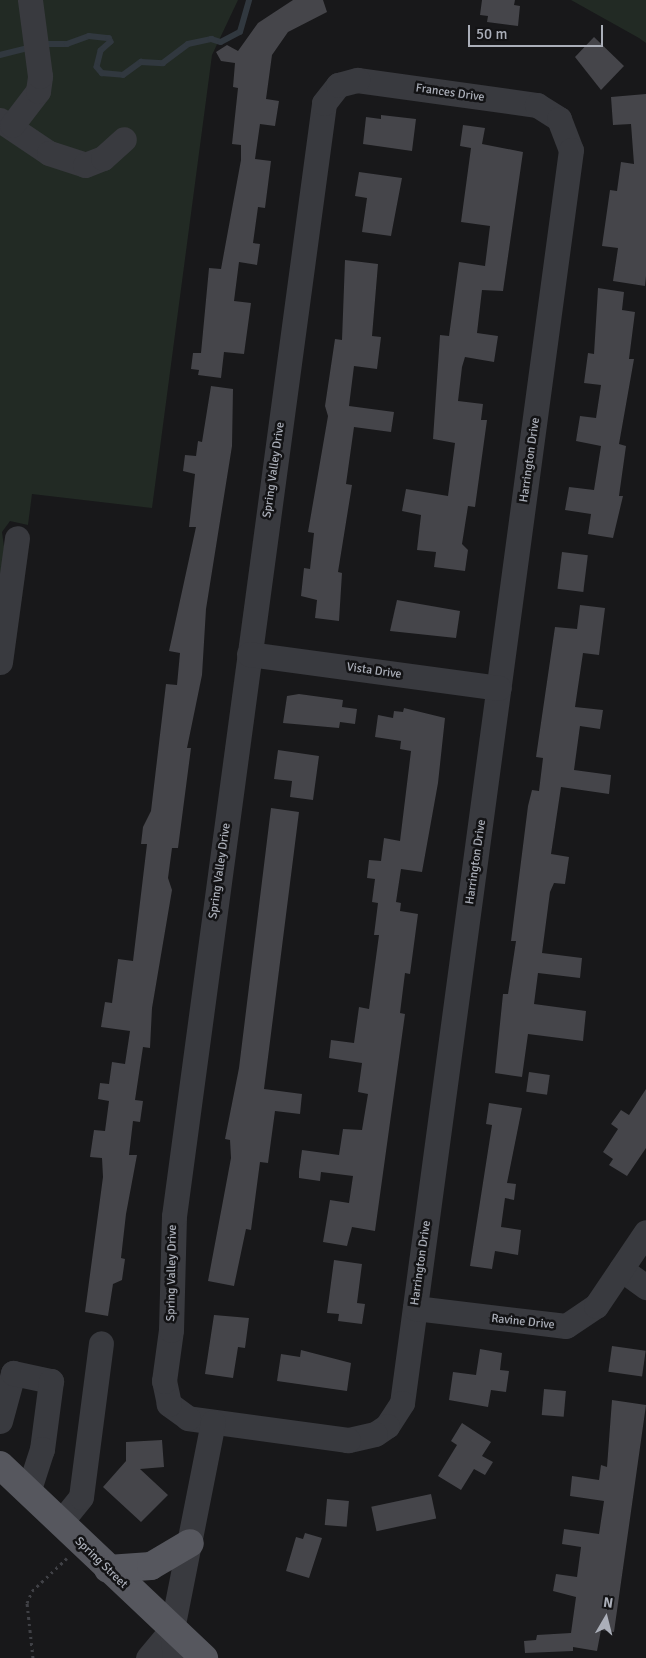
<!DOCTYPE html>
<style>
body{margin:0}
#map{position:relative;width:646px;height:1658px;overflow:hidden;background:#18181a;font-family:Signika,sans-serif}
div>[style]{position:absolute}
[style*='--x']{left:calc(var(--x)*1px);top:calc(var(--y)*1px);width:calc(var(--w)*1px);rotate:calc(var(--a)*1deg)}
.green>*{inset:0;background:#222a24}
.stream>*{height:5.5px;margin:-2.75px;padding:0 2.75px;transform-origin:2.75px;border-radius:2.75px;background:#31383f}
.building>*{inset:0;background:#45454a;transform-origin:0 0}
.path>*{height:3px;margin-top:-1.5px;transform-origin:0;background:repeating-linear-gradient(90deg,#404146 0 2.5px,transparent 0 6.5px)}
.minor>*{height:25px;margin:-12.5px;padding:0 12.5px;transform-origin:12.5px;border-radius:12.5px;background:#393a3f}
.major>*{height:28px;margin:-14px;padding:0 14px;transform-origin:14px;border-radius:14px;background:#56575e}
span{translate:-50% -50%;white-space:nowrap;text-align:center;line-height:1.15;-webkit-text-stroke:5px #131315;paint-order:stroke}
.street-label{font-size:12px;color:#abafb9}
.north{position:absolute;left:581px;top:1593px;width:50px;height:50px;-webkit-text-stroke:4px #131315;paint-order:stroke;rotate:8deg;font-size:14px;font-weight:700;line-height:20px;text-align:center;color:#abafb9}
.north::after{content:'';display:block;margin:auto;width:18px;height:22px;background:#abafb9;clip-path:polygon(50% 0,100% 100%,50% 72%,0 100%)}
.scale{position:absolute;left:468px;top:25px;width:135px;height:22px;box-sizing:border-box;border:2px solid #abafb9;border-top:0;padding-left:6px;font-size:15px;line-height:18px;white-space:nowrap;color:#abafb9;-webkit-text-stroke:4px #131315;paint-order:stroke}
</style>
<div id="map">
<div class="green">
<div style="clip-path:polygon(0 0,238px 0,212px 55px,152px 508px,32px 494px,28px 525px,10px 521px,2px 532px,6px 561px,0 620px)"></div>
<div style="clip-path:polygon(571px 0,646px 0,646px 43px,639px 38px)"></div>
</div>
<div class="stream">
<div style="--x:42;--y:44;--w:25;--a:0"></div>
<div style="--x:67;--y:44;--w:23;--a:-20"></div>
<div style="--x:89;--y:36;--w:20;--a:6"></div>
<div style="--x:109;--y:38;--w:4;--a:63"></div>
<div style="--x:111;--y:42;--w:13;--a:138"></div>
<div style="--x:101;--y:51;--w:16;--a:104"></div>
<div style="--x:97;--y:67;--w:8;--a:50"></div>
<div style="--x:102;--y:73;--w:21;--a:5"></div>
<div style="--x:123;--y:75;--w:22;--a:-36"></div>
<div style="--x:141;--y:62;--w:22;--a:3"></div>
<div style="--x:163;--y:63;--w:31;--a:-37"></div>
<div style="--x:188;--y:44;--w:24;--a:-12"></div>
<div style="--x:211;--y:39;--w:10;--a:17"></div>
<div style="--x:221;--y:42;--w:21;--a:-28"></div>
<div style="--x:240;--y:32;--w:33;--a:-74"></div>
<div style="--x:0;--y:55;--w:32;--a:-14"></div>
</div>
<div class="building">
<div style="clip-path:polygon(293px 0,323px 0,327px 12px,288px 32px,272px 55px,266px 99px,279px 101px,275px 126px,260px 124px,255px 159px,271px 161px,265px 208px,258px 207px,253px 243px,260px 244px,257px 265px,239px 262px,234px 301px,251px 303px,244px 354px,224px 352px,221px 378px,198px 375px,199px 370px,191px 369px,193px 353px,201px 353px,209px 268px,221px 269px,241px 160px,241px 145px,232px 144px,238px 88px,233px 87px,235px 63px,221px 61px,216px 52px,227px 45px,238px 51px,258px 23px)"></div>
<div style="clip-path:polygon(482px 0,515px 0,514px 5px,520px 6px,518px 26px,487px 22px,488px 16px,480px 15px)"></div>
<div style="clip-path:polygon(594px 37px,624px 66px,601px 90px,575px 57px)"></div>
<div style="clip-path:polygon(646px 94px,646px 276px,645px 286px,613px 281px,618px 248px,602px 246px,610px 190px,617px 191px,621px 162px,634px 164px,631px 124px,613px 125px,611px 97px)"></div>
<div style="clip-path:polygon(381px 115px,416px 119px,412px 151px,363px 144px,366px 117px,381px 119px)"></div>
<div style="clip-path:polygon(463px 125px,485px 128px,482px 144px,523px 152px,503px 291px,482px 290px,477px 333px,498px 336px,494px 362px,465px 357px,462px 367px,458px 401px,483px 404px,481px 420px,487px 420px,475px 507px,468px 506px,462px 544px,468px 550px,465px 571px,434px 567px,436px 552px,417px 550px,421px 515px,402px 511px,406px 489px,448px 496px,455px 443px,433px 439px,440px 335px,449px 336px,459px 262px,485px 266px,490px 226px,461px 222px,471px 148px,460px 146px)"></div>
<div style="clip-path:polygon(359px 172px,402px 178px,391px 236px,362px 232px,367px 198px,355px 196px)"></div>
<div style="clip-path:polygon(345px 260px,378px 264px,372px 336px,381px 337px,377px 369px,354px 366px,349px 406px,394px 412px,391px 432px,354px 427px,346px 484px,352px 485px,338px 572px,342px 573px,339px 621px,315px 618px,317px 600px,301px 596px,304px 568px,310px 569px,314px 533px,308px 532px,328px 416px,325px 406px,335px 339px,342px 340px)"></div>
<div style="clip-path:polygon(598px 288px,624px 292px,622px 310px,635px 312px,629px 359px,634px 359px,619px 444px,626px 446px,619px 496px,623px 496px,613px 538px,588px 534px,591px 514px,565px 510px,569px 487px,594px 490px,601px 446px,576px 441px,580px 416px,596px 418px,601px 385px,584px 383px,588px 353px,594px 354px)"></div>
<div style="clip-path:polygon(211px 386px,233px 389px,232px 446px,206px 609px,202px 675px,187px 748px,191px 748px,178px 848px,172px 848px,168px 878px,172px 890px,152px 1008px,150px 1048px,143px 1047px,135px 1100px,143px 1101px,140px 1122px,133px 1121px,129px 1155px,137px 1155px,126px 1214px,121px 1258px,125px 1259px,122px 1280px,113px 1284px,108px 1316px,85px 1312px,103px 1177px,102px 1158px,90px 1157px,94px 1130px,105px 1131px,109px 1101px,98px 1099px,100px 1083px,109px 1084px,112px 1062px,125px 1064px,130px 1031px,101px 1027px,105px 1002px,112px 1003px,118px 959px,133px 961px,147px 844px,141px 844px,143px 827px,151px 811px,166px 684px,177px 685px,180px 653px,169px 651px,196px 527px,189px 527px,195px 474px,183px 471px,185px 455px,196px 456px,198px 441px,202px 442px)"></div>
<div style="left:562px;top:552px;width:26px;height:37px;rotate:7deg"></div>
<div style="clip-path:polygon(397px 600px,460px 611px,456px 638px,390px 631px)"></div>
<div style="clip-path:polygon(580px 605px,605px 608px,599px 655px,583px 653px,575px 707px,603px 710px,600px 729px,580px 726px,574px 770px,611px 775px,609px 794px,561px 787px,551px 854px,569px 857px,565px 884px,554px 883px,550px 892px,542px 953px,582px 958px,580px 978px,538px 973px,534px 1004px,586px 1011px,583px 1041px,528px 1034px,522px 1077px,495px 1073px,503px 994px,508px 994px,516px 941px,511px 941px,528px 806px,532px 790px,539px 791px,543px 758px,536px 757px,555px 627px,577px 629px)"></div>
<div style="clip-path:polygon(299px 694px,343px 700px,342px 707px,357px 709px,355px 724px,340px 722px,339px 728px,283px 723px,287px 696px)"></div>
<div style="clip-path:polygon(404px 708px,445px 718px,438px 783px,422px 872px,401px 869px,396px 902px,401px 903px,400px 911px,418px 914px,410px 974px,405px 973px,400px 1013px,405px 1014px,375px 1231px,352px 1227px,347px 1246px,323px 1242px,330px 1200px,349px 1203px,353px 1176px,321px 1172px,320px 1181px,299px 1178px,299px 1172px,302px 1150px,339px 1155px,343px 1129px,362px 1130px,368px 1094px,358px 1092px,362px 1063px,329px 1058px,331px 1040px,354px 1043px,359px 1007px,369px 1009px,379px 935px,374px 935px,378px 903px,372px 902px,375px 879px,367px 878px,369px 860px,381px 861px,384px 838px,400px 841px,411px 751px,400px 749px,401px 741px,375px 737px,378px 715px,393px 718px,394px 711px,403px 712px)"></div>
<div style="clip-path:polygon(278px 750px,319px 756px,313px 800px,290px 797px,292px 781px,274px 779px)"></div>
<div style="clip-path:polygon(271px 808px,299px 812px,264px 1089px,302px 1094px,300px 1114px,275px 1111px,268px 1163px,260px 1162px,251px 1230px,246px 1229px,234px 1286px,208px 1281px,231px 1158px,230px 1140px,225px 1139px,239px 1068px)"></div>
<div style="left:529px;top:1072px;width:21px;height:20px;rotate:8deg"></div>
<div style="clip-path:polygon(646px 1089px,646px 1148px,627px 1176px,609px 1165px,613px 1159px,603px 1152px,618px 1129px,611px 1124px,621px 1110px,629px 1115px)"></div>
<div style="clip-path:polygon(489px 1103px,522px 1108px,507px 1183px,516px 1184px,514px 1200px,505px 1198px,501px 1227px,521px 1230px,518px 1255px,495px 1251px,492px 1269px,470px 1266px,492px 1125px,486px 1124px)"></div>
<div style="clip-path:polygon(334px 1260px,362px 1264px,357px 1303px,365px 1304px,362px 1324px,338px 1321px,339px 1314px,327px 1313px)"></div>
<div style="clip-path:polygon(214px 1315px,249px 1318px,245px 1348px,238px 1347px,233px 1378px,205px 1374px)"></div>
<div style="left:612px;top:1346px;width:34px;height:26px;rotate:8deg"></div>
<div style="clip-path:polygon(480px 1349px,502px 1353px,500px 1370px,509px 1371px,506px 1392px,491px 1390px,488px 1407px,449px 1400px,453px 1372px,476px 1375px)"></div>
<div style="clip-path:polygon(301px 1350px,351px 1363px,347px 1391px,277px 1381px,281px 1354px,300px 1357px)"></div>
<div style="left:544px;top:1389px;width:22px;height:26px;rotate:5deg"></div>
<div style="clip-path:polygon(612px 1400px,646px 1405px,614px 1632px,601px 1630px,597px 1651px,573px 1647px,573px 1651px,525px 1653px,524px 1641px,536px 1640px,537px 1635px,571px 1633px,576px 1597px,553px 1591px,556px 1574px,577px 1577px,581px 1547px,562px 1544px,564px 1529px,599px 1534px,604px 1501px,570px 1496px,572px 1476px,599px 1480px,601px 1465px,607px 1467px)"></div>
<div style="clip-path:polygon(462px 1423px,491px 1442px,482px 1456px,493px 1462px,485px 1475px,474px 1469px,461px 1490px,438px 1476px,457px 1445px,451px 1441px)"></div>
<div style="clip-path:polygon(162px 1440px,164px 1467px,140px 1469px,168px 1495px,141px 1522px,103px 1487px,126px 1461px,126px 1442px)"></div>
<div style="left:431px;top:1494px;width:25px;height:61px;rotate:78deg"></div>
<div style="left:327px;top:1499px;width:22px;height:26px;rotate:5deg"></div>
<div style="clip-path:polygon(305px 1533px,322px 1538px,309px 1578px,286px 1571px,296px 1537px,303px 1539px)"></div>
</div>
<div class="path">
<div style="--x:33;--y:1658;--w:55;--a:-96.2"></div>
<div style="--x:27;--y:1603;--w:13;--a:-67"></div>
<div style="--x:32;--y:1591;--w:48;--a:-43.3"></div>
</div>
<div class="minor">
<div style="--x:357;--y:80;--w:182;--a:7.9"></div>
<div style="--x:537;--y:105;--w:26;--a:32"></div>
<div style="--x:559;--y:119;--w:33;--a:69"></div>
<div style="--x:571;--y:150;--w:1264;--a:97.68"></div>
<div style="--x:402;--y:1403;--w:27;--a:123"></div>
<div style="--x:387;--y:1426;--w:14;--a:146"></div>
<div style="--x:375;--y:1434;--w:28;--a:167"></div>
<div style="--x:348;--y:1440;--w:162;--a:-172.2"></div>
<div style="--x:188;--y:1418;--w:24;--a:-144"></div>
<div style="--x:169;--y:1404;--w:24;--a:-102"></div>
<div style="--x:164;--y:1381;--w:51;--a:-82.2"></div>
<div style="--x:171;--y:1330;--w:114;--a:-88.5"></div>
<div style="--x:174;--y:1216;--w:1123;--a:-82.32"></div>
<div style="--x:324;--y:103;--w:23;--a:-52"></div>
<div style="--x:338;--y:85;--w:20;--a:-15"></div>
<div style="--x:0;--y:120;--w:59;--a:34"></div>
<div style="--x:49;--y:153;--w:38;--a:18"></div>
<div style="--x:85;--y:165;--w:19;--a:-21"></div>
<div style="--x:103;--y:158;--w:28;--a:-42"></div>
<div style="--x:12;--y:125;--w:43;--a:-52.6"></div>
<div style="--x:38;--y:91;--w:15;--a:-82"></div>
<div style="--x:40;--y:76;--w:77;--a:-97.5"></div>
<div style="--x:249;--y:654;--w:252;--a:7.7"></div>
<div style="--x:0;--y:662;--w:125;--a:-82.2"></div>
<div style="--x:621;--y:1269;--w:31;--a:36"></div>
<div style="--x:415;--y:1308;--w:152;--a:6.8"></div>
<div style="--x:566;--y:1326;--w:36;--a:-34"></div>
<div style="--x:596;--y:1306;--w:89;--a:-56"></div>
<div style="--x:0;--y:1421;--w:50;--a:-74.8"></div>
<div style="--x:13;--y:1373;--w:39;--a:12"></div>
<div style="--x:51;--y:1381;--w:69;--a:97.5"></div>
<div style="--x:42;--y:1449;--w:45;--a:108"></div>
<div style="--x:60;--y:1523;--w:33;--a:-51"></div>
<div style="--x:81;--y:1497;--w:155;--a:-82.6"></div>
<div style="--x:148;--y:1658;--w:38;--a:-50"></div>
<div style="--x:175;--y:1658;--w:29;--a:-96"></div>
<div style="--x:172;--y:1629;--w:211;--a:-78.8"></div>
</div>
<div class="major">
<div style="--x:0;--y:1465;--w:281;--a:43.4"></div>
<div style="--x:108;--y:1569;--w:43;--a:-4"></div>
<div style="--x:151;--y:1566;--w:45;--a:-30.5"></div>
</div>
<div class="street-label">
<span style="left:450px;top:93px;rotate:8deg">Frances Drive</span>
<span style="left:530px;top:460px;rotate:-82deg">Harrington Drive</span>
<span style="left:274px;top:470px;rotate:-82deg">Spring Valley Drive</span>
<span style="left:374px;top:671px;rotate:8deg">Vista Drive</span>
<span style="left:476px;top:862px;rotate:-82deg">Harrington Drive</span>
<span style="left:220px;top:871px;rotate:-82deg">Spring Valley Drive</span>
<span style="left:421px;top:1263px;rotate:-82deg">Harrington Drive</span>
<span style="left:172px;top:1273px;rotate:-89deg">Spring Valley Drive</span>
<span style="left:523px;top:1322px;rotate:6deg">Ravine Drive</span>
<span style="left:101px;top:1563px;rotate:44deg">Spring Street</span>
</div>
<div class="north">N</div>
<div class="scale">50 m</div>
</div>
